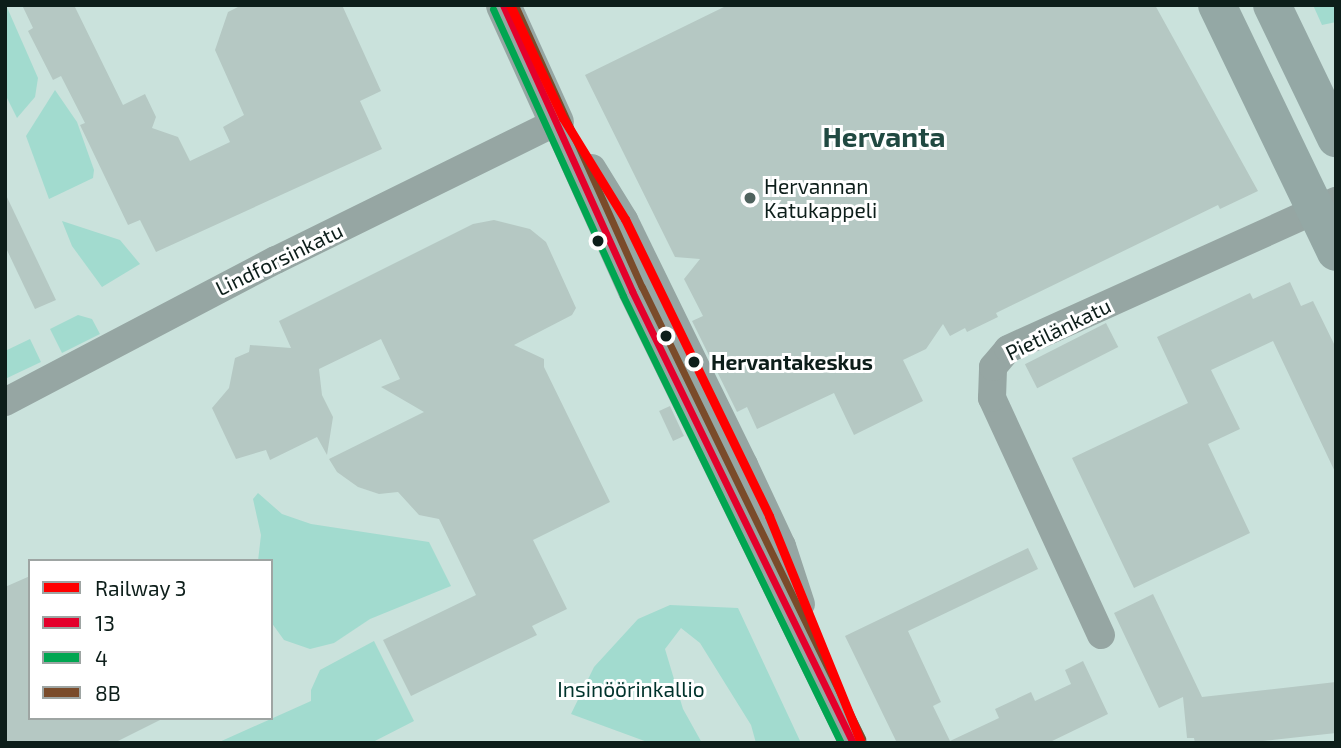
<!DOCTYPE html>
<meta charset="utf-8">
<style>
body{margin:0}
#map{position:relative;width:1341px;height:748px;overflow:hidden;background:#cae2dc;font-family:"Exo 2",sans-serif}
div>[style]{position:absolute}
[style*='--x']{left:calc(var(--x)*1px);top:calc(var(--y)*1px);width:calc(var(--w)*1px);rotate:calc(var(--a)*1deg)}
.green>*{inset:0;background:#a2dbcf}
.building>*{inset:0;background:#b5c8c3;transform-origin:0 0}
.minor>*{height:28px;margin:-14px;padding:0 14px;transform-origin:14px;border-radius:14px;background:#96a6a3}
.tertiary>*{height:35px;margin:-17.5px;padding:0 17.5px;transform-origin:17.5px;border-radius:17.5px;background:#96a6a3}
.primary>*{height:38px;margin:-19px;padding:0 19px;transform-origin:19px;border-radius:19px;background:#94a8a5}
.bus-1>*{height:7px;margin:-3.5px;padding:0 3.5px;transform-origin:3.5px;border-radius:3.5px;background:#e4002b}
.bus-2>*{height:7px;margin:-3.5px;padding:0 3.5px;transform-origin:3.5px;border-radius:3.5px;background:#00a651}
.bus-3>*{height:7px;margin:-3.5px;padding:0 3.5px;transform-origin:3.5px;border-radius:3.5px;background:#7a4b2a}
.rail-1>*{height:9px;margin:-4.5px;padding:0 4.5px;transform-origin:4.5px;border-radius:4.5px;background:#f00}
.dots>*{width:19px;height:19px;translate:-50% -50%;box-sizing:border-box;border:4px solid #fff;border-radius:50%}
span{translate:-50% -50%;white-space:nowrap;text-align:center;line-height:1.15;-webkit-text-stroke:6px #fff;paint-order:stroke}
.poi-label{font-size:21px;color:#0d1e1a}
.left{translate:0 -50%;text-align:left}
.street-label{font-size:21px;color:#0d1e1a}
.stop-label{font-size:21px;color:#0d1e1a;font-weight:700}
.park-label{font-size:21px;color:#00332c}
.district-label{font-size:28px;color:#204941;font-weight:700}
.frame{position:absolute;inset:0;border:7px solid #0d1e1a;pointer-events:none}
.legend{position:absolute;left:28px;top:559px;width:245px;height:161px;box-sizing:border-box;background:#fff;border:2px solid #9ea5a3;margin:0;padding:9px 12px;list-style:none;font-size:21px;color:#0d1e1a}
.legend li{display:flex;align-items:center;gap:14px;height:35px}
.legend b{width:35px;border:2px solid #9ea5a3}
</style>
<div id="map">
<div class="green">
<div style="clip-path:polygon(6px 5px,38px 78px,35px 97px,17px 118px,5px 94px)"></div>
<div style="clip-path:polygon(1313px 5px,1336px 5px,1336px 22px,1322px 25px)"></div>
<div style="clip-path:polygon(55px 90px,77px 122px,94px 170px,93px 178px,49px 199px,26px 136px)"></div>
<div style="clip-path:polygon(62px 221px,120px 240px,140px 264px,102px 287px,72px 246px)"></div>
<div style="clip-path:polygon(78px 315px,92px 319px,100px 334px,62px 353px,50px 329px)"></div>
<div style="clip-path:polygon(30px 339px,41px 362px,5px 379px,5px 351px)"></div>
<div style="clip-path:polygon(258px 493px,282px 514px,311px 524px,429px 542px,451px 586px,370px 619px,334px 643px,310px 649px,284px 640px,271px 622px,271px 561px,258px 561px,261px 535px,253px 499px)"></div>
<div style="clip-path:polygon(670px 605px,738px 608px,801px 743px,756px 743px,751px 725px,700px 643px,681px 628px,665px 649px,683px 709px,702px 743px,650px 743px,571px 714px,594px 667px,638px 619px)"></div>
<div style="clip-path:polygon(374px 641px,414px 721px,371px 743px,217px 743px,311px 701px,311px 690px,320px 670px)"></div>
</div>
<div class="building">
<div style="clip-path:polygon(22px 5px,74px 5px,123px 105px,145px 94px,156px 117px,152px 128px,178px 137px,190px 161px,230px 142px,223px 127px,244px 115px,215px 50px,228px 12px,242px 5px,342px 5px,381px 91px,360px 101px,382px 149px,156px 252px,140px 220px,128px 225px,80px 125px,85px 123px,61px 76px,53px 80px,28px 31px,33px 28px)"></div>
<div style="clip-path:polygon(728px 5px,1155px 5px,1258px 191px,1220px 209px,1218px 205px,996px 313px,998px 317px,967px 332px,965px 328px,950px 336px,943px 324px,926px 349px,903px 360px,923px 401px,854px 435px,834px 393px,757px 429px,747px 407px,737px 412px,692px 321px,703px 316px,684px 279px,700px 259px,675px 257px,585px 75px)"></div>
<div style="clip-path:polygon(5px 193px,56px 300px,35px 309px,5px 246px)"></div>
<div style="clip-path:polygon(494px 220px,530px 229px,546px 242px,576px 308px,572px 315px,514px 345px,544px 359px,544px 367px,610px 502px,533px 540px,567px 609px,532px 626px,537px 635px,411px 696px,383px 640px,476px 595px,439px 519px,419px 515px,398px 492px,379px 494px,358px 487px,337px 472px,329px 459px,424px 412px,381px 387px,400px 379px,381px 339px,319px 369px,322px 395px,333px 417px,327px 455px,317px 437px,270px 460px,266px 450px,236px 459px,212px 408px,229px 388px,235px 358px,249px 352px,250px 345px,291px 348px,279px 321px,473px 224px)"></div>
<div style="clip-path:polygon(1290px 282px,1301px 306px,1313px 301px,1336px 348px,1336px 474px,1273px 341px,1211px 370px,1240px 429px,1208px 444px,1250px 533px,1134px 588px,1072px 458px,1188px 403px,1157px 337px,1250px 293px,1253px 299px)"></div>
<div style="left:1106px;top:323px;width:27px;height:91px;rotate:63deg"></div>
<div style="left:670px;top:406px;width:33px;height:12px;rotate:65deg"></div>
<div style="clip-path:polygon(1028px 548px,1038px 569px,908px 631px,941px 702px,933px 706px,950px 741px,999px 718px,995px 709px,1031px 692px,1035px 701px,1071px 684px,1065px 670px,1083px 661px,1108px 714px,1048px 743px,897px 743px,845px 636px)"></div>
<div style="clip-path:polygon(30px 576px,30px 718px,164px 718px,114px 743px,5px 743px,5px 587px)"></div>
<div style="clip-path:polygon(1153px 594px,1202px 697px,1336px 682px,1336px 733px,1245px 743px,1195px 743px,1194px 738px,1187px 738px,1183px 697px,1159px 708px,1114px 613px)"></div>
</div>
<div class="minor">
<div style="--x:556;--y:122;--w:185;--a:65.8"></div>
<div style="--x:632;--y:291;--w:503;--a:63.94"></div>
<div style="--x:592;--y:168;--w:61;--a:58.4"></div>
<div style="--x:624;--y:220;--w:273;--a:63.9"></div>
<div style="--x:744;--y:465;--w:89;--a:64.9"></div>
<div style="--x:782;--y:546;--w:61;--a:71.9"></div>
<div style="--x:5;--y:402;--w:306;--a:-27.7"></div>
<div style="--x:276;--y:260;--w:312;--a:-26.2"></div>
<div style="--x:1101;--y:635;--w:261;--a:-114.7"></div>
<div style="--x:992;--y:398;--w:31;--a:-88"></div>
<div style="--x:993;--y:367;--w:23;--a:-50"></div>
<div style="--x:1008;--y:349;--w:360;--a:-24.3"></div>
</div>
<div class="tertiary">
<div style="--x:503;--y:5;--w:128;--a:65.6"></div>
</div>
<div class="primary">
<div style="--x:1217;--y:5;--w:274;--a:64.3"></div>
<div style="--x:1272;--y:5;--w:148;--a:64.3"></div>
</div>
<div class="bus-1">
<div style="--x:503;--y:5;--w:314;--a:65.7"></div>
<div style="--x:632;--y:291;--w:503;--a:63.94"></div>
</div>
<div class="bus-2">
<div style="--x:493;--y:9;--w:315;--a:65.6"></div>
<div style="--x:623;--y:296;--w:497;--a:64"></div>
</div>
<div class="bus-3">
<div style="--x:515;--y:5;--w:309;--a:65.8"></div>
<div style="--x:642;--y:287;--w:502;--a:64"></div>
</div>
<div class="rail-1">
<div style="--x:510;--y:5;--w:125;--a:64.9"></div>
<div style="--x:563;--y:118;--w:119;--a:58.5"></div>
<div style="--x:625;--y:219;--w:330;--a:64.1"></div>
<div style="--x:769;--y:516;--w:245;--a:67.9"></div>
</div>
<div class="dots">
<div style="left:750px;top:198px;background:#4f635e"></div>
<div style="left:598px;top:241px;background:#0d1e1a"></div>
<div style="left:666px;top:336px;background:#0d1e1a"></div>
<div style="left:694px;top:362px;background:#0d1e1a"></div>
</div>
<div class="poi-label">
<span class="left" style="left:764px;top:198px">Hervannan<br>Katukappeli</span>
</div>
<div class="street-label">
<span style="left:279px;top:259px;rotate:-26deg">Lindforsinkatu</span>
<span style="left:1058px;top:329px;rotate:-26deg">Pietilänkatu</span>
</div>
<div class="stop-label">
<span class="left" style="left:711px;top:362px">Hervantakeskus</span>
</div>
<div class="park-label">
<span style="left:631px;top:689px">Insinöörinkallio</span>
</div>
<div class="district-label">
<span style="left:884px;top:136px">Hervanta</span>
</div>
<div class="frame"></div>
<ul class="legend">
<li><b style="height:9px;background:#f00"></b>Railway 3</li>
<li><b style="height:9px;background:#e4002b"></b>13</li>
<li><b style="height:9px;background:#00a651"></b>4</li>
<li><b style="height:9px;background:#7a4b2a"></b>8B</li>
</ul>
</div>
